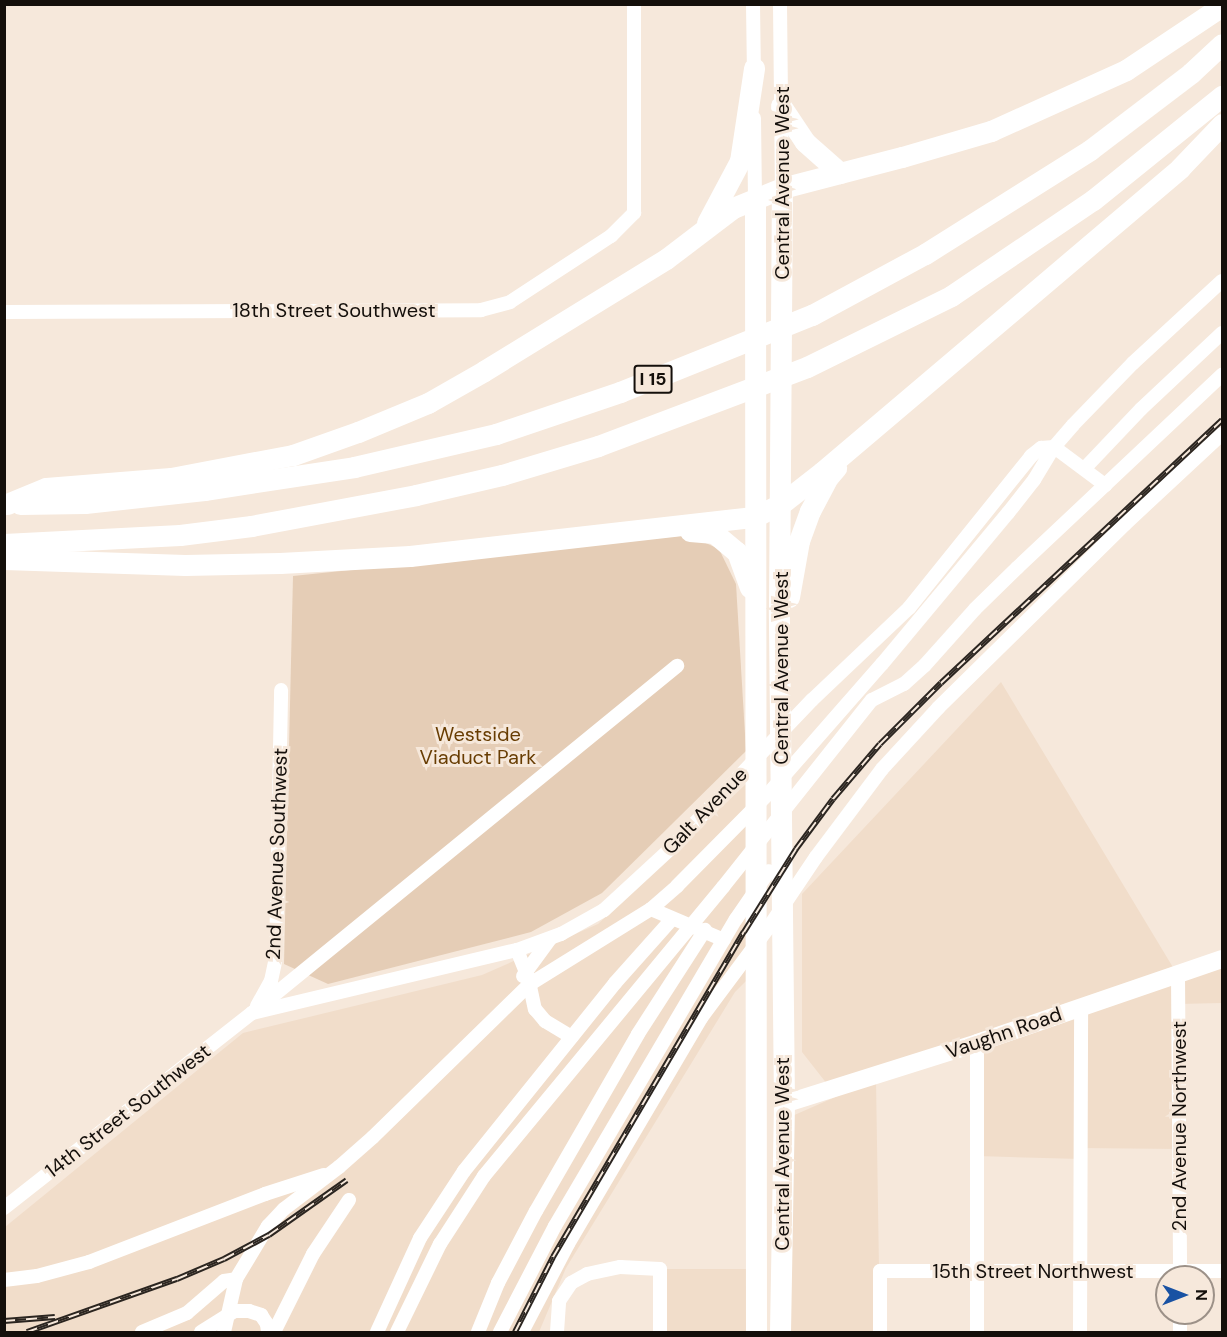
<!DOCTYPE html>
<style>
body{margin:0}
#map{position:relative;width:1227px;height:1337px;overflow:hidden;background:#f6e8db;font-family:"DM Sans",sans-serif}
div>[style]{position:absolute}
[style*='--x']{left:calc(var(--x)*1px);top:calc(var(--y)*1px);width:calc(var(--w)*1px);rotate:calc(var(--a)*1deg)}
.built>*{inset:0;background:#f1ddca;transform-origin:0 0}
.green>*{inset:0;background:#e5cdb6}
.minor>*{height:14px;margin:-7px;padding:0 7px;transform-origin:7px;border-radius:7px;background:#fff}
.major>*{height:18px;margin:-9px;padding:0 9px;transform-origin:9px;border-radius:9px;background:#fff}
.highway>*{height:21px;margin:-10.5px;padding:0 10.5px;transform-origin:10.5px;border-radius:10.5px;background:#fff}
.rail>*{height:6px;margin-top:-3px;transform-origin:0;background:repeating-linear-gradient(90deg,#f6e8db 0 11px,#2b2520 0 22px);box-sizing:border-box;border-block:2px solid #2b2520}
span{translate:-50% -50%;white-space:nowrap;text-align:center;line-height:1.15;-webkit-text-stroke:6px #f6e8db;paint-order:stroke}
.shield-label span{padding:2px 4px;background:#f6e8db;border:2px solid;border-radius:4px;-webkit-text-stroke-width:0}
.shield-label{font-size:18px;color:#140f0b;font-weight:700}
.street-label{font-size:20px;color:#140f0b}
.park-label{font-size:20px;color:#683d03}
.frame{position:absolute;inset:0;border:6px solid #140f0b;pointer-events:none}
.north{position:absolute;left:1155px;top:1265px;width:60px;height:60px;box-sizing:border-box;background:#f6e8db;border:2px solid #9c9188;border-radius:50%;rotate:90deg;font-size:16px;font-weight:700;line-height:24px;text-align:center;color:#140f0b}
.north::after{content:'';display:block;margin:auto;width:21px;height:27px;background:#1952a3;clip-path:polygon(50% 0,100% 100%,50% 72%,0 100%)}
</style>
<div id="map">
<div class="built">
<div style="clip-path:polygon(1001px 682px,1177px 974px,1222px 959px,1222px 1003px,1178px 1004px,1179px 1149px,1081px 1148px,1080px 1159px,977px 1156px,977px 1044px,876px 1080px,880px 1332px,780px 1332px,783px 1120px,872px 1081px,831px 1089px,802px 1052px,802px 894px)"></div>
<div style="clip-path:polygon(746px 784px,747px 980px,735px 992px,566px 1268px,539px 1332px,5px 1332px,5px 1227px,243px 1033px,482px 975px,598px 924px)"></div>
<div style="left:660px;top:1269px;width:96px;height:63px"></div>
</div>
<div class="green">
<div style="clip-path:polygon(688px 535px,719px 549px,736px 584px,746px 751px,602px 893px,531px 932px,328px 984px,284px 964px,293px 576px)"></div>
</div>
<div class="minor">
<div style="--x:753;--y:4;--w:70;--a:89.2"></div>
<div style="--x:780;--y:4;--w:184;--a:89.4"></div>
<div style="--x:754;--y:118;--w:82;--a:89.3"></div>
<div style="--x:4;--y:312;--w:477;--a:-0.2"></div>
<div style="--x:481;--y:310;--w:30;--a:-15"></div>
<div style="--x:510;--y:302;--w:121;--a:-33.2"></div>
<div style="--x:611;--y:236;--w:33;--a:-45"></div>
<div style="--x:634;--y:213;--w:209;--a:-90"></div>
<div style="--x:1085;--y:468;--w:81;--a:-46.5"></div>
<div style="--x:1141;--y:409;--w:111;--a:-43.2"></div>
<div style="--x:651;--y:909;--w:79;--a:23"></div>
<div style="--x:517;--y:950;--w:29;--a:68"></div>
<div style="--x:528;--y:977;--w:33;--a:78"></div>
<div style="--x:535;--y:1009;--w:16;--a:50"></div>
<div style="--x:545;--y:1021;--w:31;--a:31"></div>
<div style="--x:1178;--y:974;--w:303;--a:89.6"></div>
<div style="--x:523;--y:976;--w:46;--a:-53.9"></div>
<div style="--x:257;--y:1006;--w:29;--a:-61"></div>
<div style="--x:271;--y:981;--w:25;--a:-78"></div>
<div style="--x:276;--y:957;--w:267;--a:-88.9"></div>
<div style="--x:252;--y:1013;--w:272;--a:-13.4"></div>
<div style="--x:517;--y:950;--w:47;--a:-20"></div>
<div style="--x:561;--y:934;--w:49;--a:-29.2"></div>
<div style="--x:604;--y:910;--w:88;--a:-42.7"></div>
<div style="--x:669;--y:850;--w:207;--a:-46.4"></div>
<div style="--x:812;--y:700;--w:134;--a:-43.5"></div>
<div style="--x:909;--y:608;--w:195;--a:-51.2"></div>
<div style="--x:1031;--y:456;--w:13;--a:-39"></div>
<div style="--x:1041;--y:448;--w:13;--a:-4"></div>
<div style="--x:1054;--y:447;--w:64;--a:36.7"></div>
<div style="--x:4;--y:1208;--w:315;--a:-38.2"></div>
<div style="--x:252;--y:1013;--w:549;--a:-39.23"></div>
<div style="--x:4;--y:1280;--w:33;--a:-7"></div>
<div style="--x:37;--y:1276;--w:54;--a:-15.1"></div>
<div style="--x:89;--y:1262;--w:189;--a:-21.1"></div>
<div style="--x:265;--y:1194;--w:62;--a:-17.9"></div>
<div style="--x:1180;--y:1313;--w:19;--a:90"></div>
<div style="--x:142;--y:1332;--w:49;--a:-22.9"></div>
<div style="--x:187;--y:1313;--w:49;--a:-40.9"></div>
<div style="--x:224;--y:1281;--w:12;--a:-9"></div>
<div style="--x:201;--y:1332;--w:40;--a:-32"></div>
<div style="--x:235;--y:1311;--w:14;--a:0"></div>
<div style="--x:249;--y:1311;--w:13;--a:18"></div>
<div style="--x:261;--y:1315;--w:11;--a:56"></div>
<div style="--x:267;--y:1324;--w:8;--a:83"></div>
<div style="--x:224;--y:1332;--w:54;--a:-77.2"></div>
<div style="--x:236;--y:1279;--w:62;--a:-58.9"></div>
<div style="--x:268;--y:1226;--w:23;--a:-47"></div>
<div style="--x:284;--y:1209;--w:69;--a:-37.4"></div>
<div style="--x:339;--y:1167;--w:45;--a:-41.4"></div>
<div style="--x:373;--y:1137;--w:219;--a:-44.3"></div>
<div style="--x:530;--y:984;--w:142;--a:-31.8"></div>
<div style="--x:651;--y:909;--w:35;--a:-41"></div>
<div style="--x:677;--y:886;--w:129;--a:-45.3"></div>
<div style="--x:768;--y:794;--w:173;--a:-48.8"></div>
<div style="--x:882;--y:664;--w:197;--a:-50.2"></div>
<div style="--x:1008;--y:513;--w:42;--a:-51.8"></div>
<div style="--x:1034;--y:480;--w:39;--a:-59"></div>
<div style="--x:1054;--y:447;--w:29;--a:-49"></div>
<div style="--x:1073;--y:425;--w:86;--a:-45.9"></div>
<div style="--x:1133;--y:363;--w:121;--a:-42.7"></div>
<div style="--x:274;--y:1332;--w:87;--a:-63.4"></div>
<div style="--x:313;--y:1254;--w:65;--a:-56.3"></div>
<div style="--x:377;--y:1332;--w:103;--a:-65.4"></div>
<div style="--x:420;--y:1238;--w:80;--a:-56.7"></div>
<div style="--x:464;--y:1171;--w:241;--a:-51.2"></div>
<div style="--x:615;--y:983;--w:86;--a:-48.3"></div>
<div style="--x:397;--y:1332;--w:98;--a:-64"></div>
<div style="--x:440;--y:1244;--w:81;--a:-57.1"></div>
<div style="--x:484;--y:1176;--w:375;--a:-50.4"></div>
<div style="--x:723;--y:887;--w:239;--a:-51.5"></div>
<div style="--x:872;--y:700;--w:36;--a:-27"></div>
<div style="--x:904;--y:684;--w:28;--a:-42"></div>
<div style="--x:925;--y:665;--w:75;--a:-48.2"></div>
<div style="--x:975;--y:609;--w:59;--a:-44.3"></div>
<div style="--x:1017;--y:568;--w:282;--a:-43.3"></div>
<div style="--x:478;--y:1332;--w:53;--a:-67.8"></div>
<div style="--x:498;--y:1283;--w:81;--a:-62.2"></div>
<div style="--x:536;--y:1211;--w:204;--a:-60"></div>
<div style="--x:638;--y:1034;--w:124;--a:-57.2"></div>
<div style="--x:500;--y:1332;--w:119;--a:-62.6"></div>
<div style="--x:555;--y:1226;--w:356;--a:-59.5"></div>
<div style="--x:736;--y:919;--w:58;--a:-55.5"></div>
<div style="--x:522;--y:1332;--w:99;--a:-62.4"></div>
<div style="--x:568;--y:1244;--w:262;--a:-59.5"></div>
<div style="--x:701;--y:1018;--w:117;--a:-53.3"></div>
<div style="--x:771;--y:924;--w:81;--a:-56.1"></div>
<div style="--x:816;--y:857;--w:110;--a:-53.1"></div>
<div style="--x:882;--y:769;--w:83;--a:-47.4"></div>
<div style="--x:938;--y:708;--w:262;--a:-44.5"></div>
<div style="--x:1125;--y:524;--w:132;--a:-42.9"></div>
<div style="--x:557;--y:1332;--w:31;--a:-86"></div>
<div style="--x:559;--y:1301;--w:22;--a:-56"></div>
<div style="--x:571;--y:1283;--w:18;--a:-29"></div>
<div style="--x:587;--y:1274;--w:34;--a:-12"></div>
<div style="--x:620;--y:1267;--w:40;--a:2.9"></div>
<div style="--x:660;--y:1269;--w:63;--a:90"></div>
<div style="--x:880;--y:1332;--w:61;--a:-90"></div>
<div style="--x:880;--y:1271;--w:342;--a:0"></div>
<div style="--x:977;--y:1332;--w:289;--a:-90"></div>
<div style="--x:1080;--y:1332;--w:325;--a:-89.8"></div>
</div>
<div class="major">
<div style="--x:784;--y:1104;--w:202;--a:-17.5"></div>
<div style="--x:977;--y:1043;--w:259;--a:-18.9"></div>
</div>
<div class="highway">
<div style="--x:781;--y:106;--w:43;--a:56.3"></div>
<div style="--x:805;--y:142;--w:47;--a:41.5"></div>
<div style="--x:755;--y:200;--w:1132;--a:89.95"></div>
<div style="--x:707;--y:223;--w:70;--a:-62"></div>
<div style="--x:740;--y:161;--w:94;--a:-81.4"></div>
<div style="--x:7;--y:504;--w:42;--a:-22.3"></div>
<div style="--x:46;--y:488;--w:125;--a:-4.6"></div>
<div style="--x:171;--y:478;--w:124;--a:-10.7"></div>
<div style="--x:293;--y:455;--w:69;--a:-19.5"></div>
<div style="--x:358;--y:432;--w:76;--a:-22.5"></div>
<div style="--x:428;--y:403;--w:64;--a:-29.7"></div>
<div style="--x:484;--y:371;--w:214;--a:-31.6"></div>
<div style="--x:666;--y:259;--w:84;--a:-37.3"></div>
<div style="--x:733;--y:208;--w:53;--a:-22.2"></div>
<div style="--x:782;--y:188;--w:124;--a:-14.5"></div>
<div style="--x:902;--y:157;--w:93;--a:-16.3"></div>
<div style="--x:991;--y:131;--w:148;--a:-24.3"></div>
<div style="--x:1126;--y:70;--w:115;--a:-33.7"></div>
<div style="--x:20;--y:504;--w:65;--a:-0.9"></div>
<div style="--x:85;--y:503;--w:120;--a:-6.2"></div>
<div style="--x:204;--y:490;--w:152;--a:-8.7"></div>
<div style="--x:354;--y:467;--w:146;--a:-13.1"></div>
<div style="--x:496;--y:434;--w:131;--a:-18.7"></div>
<div style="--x:620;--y:392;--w:207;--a:-21.9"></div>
<div style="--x:812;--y:315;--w:128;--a:-28.4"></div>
<div style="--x:925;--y:254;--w:195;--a:-32.2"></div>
<div style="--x:1090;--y:150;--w:127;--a:-37.3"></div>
<div style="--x:1191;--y:73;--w:42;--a:-43.1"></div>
<div style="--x:690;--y:531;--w:24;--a:5"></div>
<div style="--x:714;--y:533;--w:30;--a:40"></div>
<div style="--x:737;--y:552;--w:38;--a:70"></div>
<div style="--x:4;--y:544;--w:176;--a:-2.9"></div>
<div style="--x:180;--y:535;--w:72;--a:-7.2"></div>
<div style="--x:251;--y:526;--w:168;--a:-10.6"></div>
<div style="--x:416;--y:495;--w:88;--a:-13.1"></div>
<div style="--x:502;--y:475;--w:100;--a:-16.8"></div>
<div style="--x:598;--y:446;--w:223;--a:-20.7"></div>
<div style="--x:807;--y:367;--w:161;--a:-26.2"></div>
<div style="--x:951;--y:296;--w:171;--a:-34.1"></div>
<div style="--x:1093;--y:200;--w:166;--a:-38.9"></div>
<div style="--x:4;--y:559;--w:181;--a:1.9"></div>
<div style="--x:185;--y:565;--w:95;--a:-1.2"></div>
<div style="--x:280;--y:563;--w:130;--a:-3.1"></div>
<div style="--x:410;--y:556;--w:346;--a:-6.5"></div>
<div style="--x:754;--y:517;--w:30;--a:-26"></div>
<div style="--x:781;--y:504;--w:52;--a:-38"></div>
<div style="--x:822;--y:472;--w:470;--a:-40.3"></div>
<div style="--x:1180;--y:168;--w:61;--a:-46.3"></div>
<div style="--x:789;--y:597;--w:57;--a:-79.9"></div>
<div style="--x:799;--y:541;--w:32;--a:-70"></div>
<div style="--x:810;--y:511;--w:40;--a:-62"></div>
<div style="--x:829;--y:476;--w:11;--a:-49"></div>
<div style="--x:780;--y:1332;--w:228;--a:-89"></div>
<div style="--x:784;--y:1104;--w:495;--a:-90.6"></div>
<div style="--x:779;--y:609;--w:421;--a:-89.6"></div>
</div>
<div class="rail">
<div style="--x:4;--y:1321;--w:51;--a:-4.5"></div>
<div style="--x:27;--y:1332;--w:159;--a:-19.5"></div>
<div style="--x:177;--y:1279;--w:51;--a:-23.1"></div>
<div style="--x:224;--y:1259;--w:51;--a:-28.1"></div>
<div style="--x:269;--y:1235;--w:95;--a:-35.2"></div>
<div style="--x:515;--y:1332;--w:84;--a:-63.1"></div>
<div style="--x:553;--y:1257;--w:377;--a:-59.6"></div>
<div style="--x:744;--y:932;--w:98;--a:-57.9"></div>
<div style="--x:796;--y:849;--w:62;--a:-53.5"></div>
<div style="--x:833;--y:799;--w:72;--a:-49.5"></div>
<div style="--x:880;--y:744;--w:86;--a:-45"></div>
<div style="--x:941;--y:683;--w:385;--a:-43.1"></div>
</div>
<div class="shield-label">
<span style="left:653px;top:379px">I 15</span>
</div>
<div class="street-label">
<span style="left:782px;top:183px;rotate:-90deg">Central Avenue West</span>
<span style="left:334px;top:310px">18th Street Southwest</span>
<span style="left:781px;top:668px;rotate:-90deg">Central Avenue West</span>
<span style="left:705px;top:811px;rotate:-46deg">Galt Avenue</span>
<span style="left:277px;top:854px;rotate:-88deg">2nd Avenue Southwest</span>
<span style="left:1004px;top:1033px;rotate:-19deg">Vaughn Road</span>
<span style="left:128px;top:1111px;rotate:-38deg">14th Street Southwest</span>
<span style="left:1179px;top:1126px;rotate:-90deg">2nd Avenue Northwest</span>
<span style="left:782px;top:1154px;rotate:-90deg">Central Avenue West</span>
<span style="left:1033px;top:1271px">15th Street Northwest</span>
</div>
<div class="park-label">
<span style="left:478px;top:746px">Westside<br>Viaduct Park</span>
</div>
<div class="frame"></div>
<div class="north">N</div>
</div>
